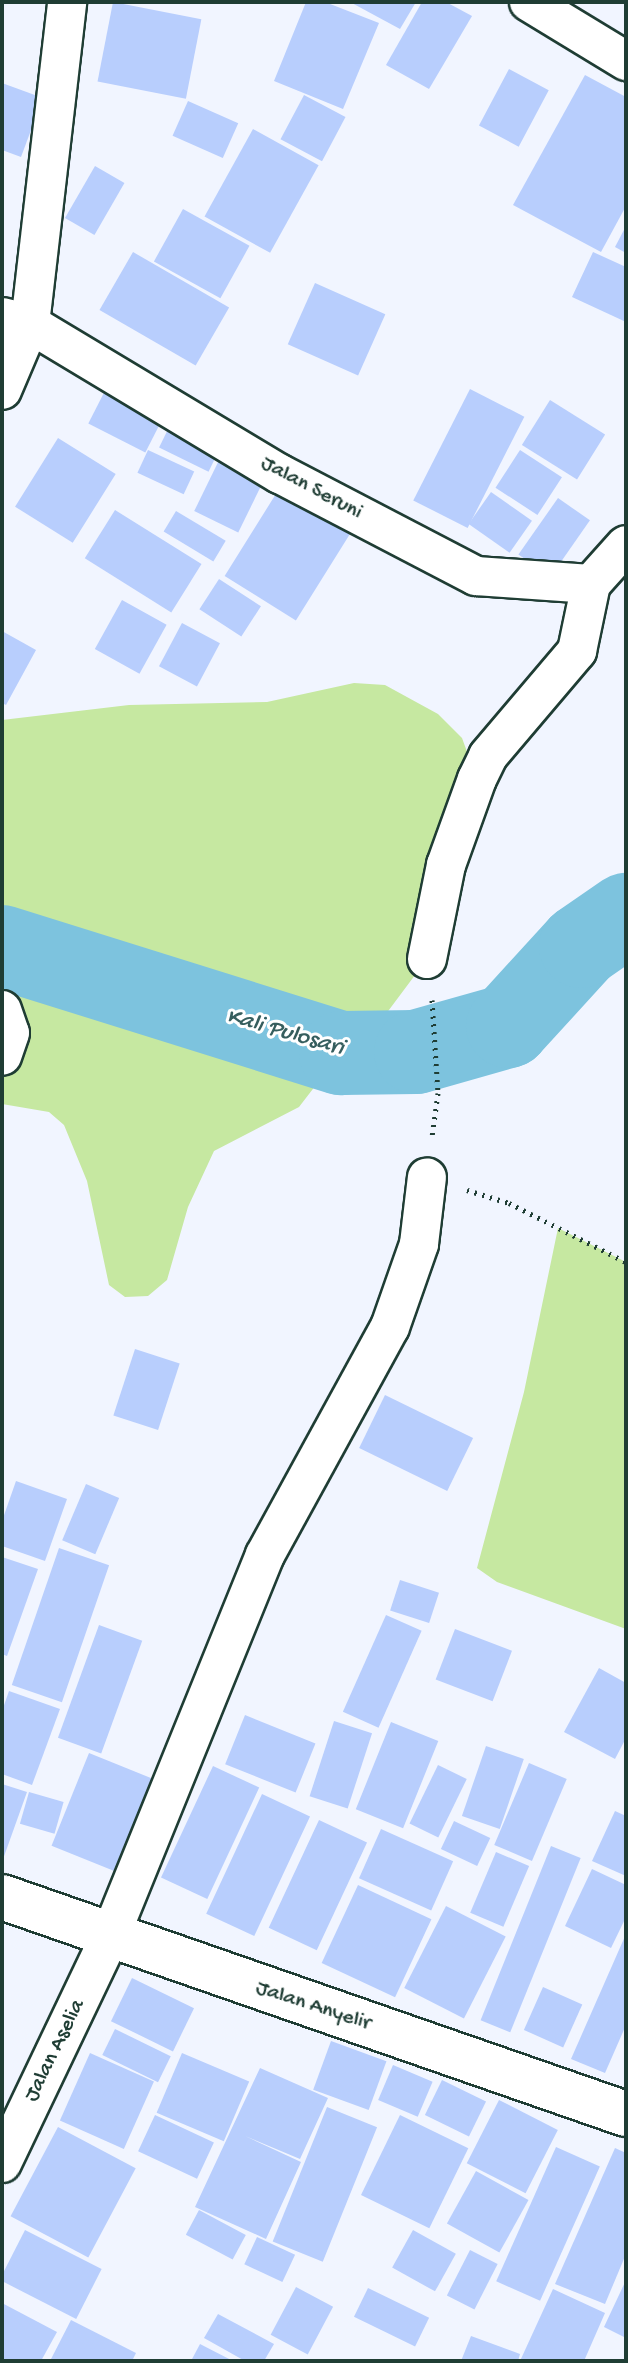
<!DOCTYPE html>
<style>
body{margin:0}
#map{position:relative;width:628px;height:2363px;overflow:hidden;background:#f1f5ff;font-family:"Gochi Hand",sans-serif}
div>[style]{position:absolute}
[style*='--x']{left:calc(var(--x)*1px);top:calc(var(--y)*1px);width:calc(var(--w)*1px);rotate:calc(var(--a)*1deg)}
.green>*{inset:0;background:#c6e8a1}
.river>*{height:84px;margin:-42px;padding:0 42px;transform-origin:42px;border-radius:42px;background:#7dc3de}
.building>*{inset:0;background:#b8cefd;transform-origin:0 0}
.path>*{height:5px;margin-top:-2.5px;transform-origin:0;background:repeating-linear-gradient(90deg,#1f3d34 0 2px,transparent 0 8px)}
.roads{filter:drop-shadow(2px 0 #1f3d34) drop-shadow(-2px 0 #1f3d34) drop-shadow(0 2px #1f3d34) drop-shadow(0 -2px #1f3d34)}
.minor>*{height:38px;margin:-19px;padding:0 19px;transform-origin:19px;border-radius:19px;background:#fff}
.tertiary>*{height:44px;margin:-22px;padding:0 22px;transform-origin:22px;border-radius:22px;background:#fff}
span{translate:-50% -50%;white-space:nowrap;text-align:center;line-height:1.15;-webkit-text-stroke:6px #fff;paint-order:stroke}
.street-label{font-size:22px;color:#1f3d34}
.water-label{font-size:24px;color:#365e5e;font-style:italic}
.frame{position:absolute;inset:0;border:4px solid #1f3d34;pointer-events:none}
</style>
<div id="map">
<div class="green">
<div style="clip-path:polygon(354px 683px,385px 685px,438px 714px,462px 738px,477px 779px,427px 959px,380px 1022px,346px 1046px,299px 1107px,214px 1151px,188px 1207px,167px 1280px,148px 1296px,125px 1297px,109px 1285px,87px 1181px,64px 1125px,49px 1112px,2px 1104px,2px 720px,129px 705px,267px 702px)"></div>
<div style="clip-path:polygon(558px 1228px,626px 1262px,626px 1629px,497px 1582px,477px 1568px,524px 1392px)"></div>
</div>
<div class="river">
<div style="--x:2;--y:947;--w:355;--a:17.4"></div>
<div style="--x:341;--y:1053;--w:75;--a:-0.8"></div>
<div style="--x:416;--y:1052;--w:96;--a:-15.8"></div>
<div style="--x:508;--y:1026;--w:108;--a:-47.6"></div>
<div style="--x:581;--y:946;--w:55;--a:-34.6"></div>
</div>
<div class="building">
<div style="left:113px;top:2px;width:90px;height:81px;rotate:11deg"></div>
<div style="clip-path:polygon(306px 2px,325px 2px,379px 23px,343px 109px,274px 81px)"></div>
<div style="clip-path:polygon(350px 2px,416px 2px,400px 29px)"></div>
<div style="clip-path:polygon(422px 2px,446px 2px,472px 16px,429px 89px,386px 65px)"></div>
<div style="left:509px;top:69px;width:45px;height:64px;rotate:28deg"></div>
<div style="clip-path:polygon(585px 75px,626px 97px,626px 206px,601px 252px,513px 205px)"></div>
<div style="clip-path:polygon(2px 83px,43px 98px,21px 157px,2px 150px)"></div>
<div style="left:304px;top:95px;width:47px;height:50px;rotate:28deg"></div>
<div style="left:188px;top:101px;width:55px;height:38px;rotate:24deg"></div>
<div style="left:253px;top:129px;width:75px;height:100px;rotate:29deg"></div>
<div style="left:95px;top:166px;width:34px;height:60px;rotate:30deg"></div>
<div style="left:183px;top:209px;width:76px;height:60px;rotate:29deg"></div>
<div style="clip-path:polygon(626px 226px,626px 253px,615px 247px)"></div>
<div style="left:133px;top:252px;width:111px;height:67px;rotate:30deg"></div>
<div style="clip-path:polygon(593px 252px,626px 267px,626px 322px,572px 297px)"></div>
<div style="left:315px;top:283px;width:77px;height:67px;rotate:24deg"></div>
<div style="left:111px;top:379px;width:64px;height:50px;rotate:27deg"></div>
<div style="left:470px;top:389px;width:61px;height:125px;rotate:27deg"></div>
<div style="left:550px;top:400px;width:65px;height:53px;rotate:32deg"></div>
<div style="left:174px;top:417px;width:55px;height:34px;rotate:26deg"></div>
<div style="left:58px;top:438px;width:68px;height:81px;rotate:32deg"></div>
<div style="left:148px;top:450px;width:51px;height:25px;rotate:25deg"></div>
<div style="left:224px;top:450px;width:49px;height:68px;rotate:26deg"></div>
<div style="left:520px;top:450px;width:50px;height:45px;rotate:33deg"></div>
<div style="left:284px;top:481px;width:84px;height:112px;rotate:32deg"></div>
<div style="left:491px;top:492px;width:50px;height:39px;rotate:35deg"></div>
<div style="left:558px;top:498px;width:39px;height:69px;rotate:35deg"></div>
<div style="left:115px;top:510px;width:102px;height:57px;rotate:32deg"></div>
<div style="left:176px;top:511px;width:58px;height:24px;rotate:31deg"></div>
<div style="left:219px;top:579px;width:50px;height:36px;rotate:33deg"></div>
<div style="left:122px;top:600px;width:51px;height:56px;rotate:29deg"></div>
<div style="left:182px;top:623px;width:43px;height:49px;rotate:28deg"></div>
<div style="clip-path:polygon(2px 631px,36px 650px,6px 705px,2px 703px)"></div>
<div style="left:135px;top:1349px;width:47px;height:70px;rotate:18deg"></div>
<div style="left:385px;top:1395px;width:98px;height:59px;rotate:26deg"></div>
<div style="clip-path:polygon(16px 1481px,67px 1499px,45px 1561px,2px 1546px,2px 1521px)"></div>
<div style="left:86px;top:1484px;width:36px;height:61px;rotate:23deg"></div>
<div style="left:59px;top:1548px;width:53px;height:145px;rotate:19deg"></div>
<div style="clip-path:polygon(2px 1557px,38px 1569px,7px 1656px,2px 1654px)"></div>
<div style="left:400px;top:1580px;width:41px;height:32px;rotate:18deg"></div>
<div style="left:386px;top:1615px;width:39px;height:106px;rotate:24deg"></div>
<div style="left:99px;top:1625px;width:46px;height:120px;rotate:20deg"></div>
<div style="left:455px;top:1629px;width:61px;height:54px;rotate:21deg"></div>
<div style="clip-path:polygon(599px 1668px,626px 1683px,626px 1738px,615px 1759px,564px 1732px)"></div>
<div style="clip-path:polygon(9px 1691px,60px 1709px,32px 1785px,2px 1774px,2px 1711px)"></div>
<div style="left:245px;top:1715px;width:76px;height:53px;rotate:22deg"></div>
<div style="left:334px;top:1721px;width:40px;height:79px;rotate:18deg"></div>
<div style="left:391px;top:1722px;width:51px;height:94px;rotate:22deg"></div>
<div style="left:486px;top:1746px;width:40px;height:74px;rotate:19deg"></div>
<div style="left:89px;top:1753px;width:83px;height:100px;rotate:22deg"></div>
<div style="left:529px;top:1763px;width:41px;height:89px;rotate:23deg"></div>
<div style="left:438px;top:1765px;width:32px;height:65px;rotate:26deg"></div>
<div style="left:213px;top:1766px;width:51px;height:123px;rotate:25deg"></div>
<div style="clip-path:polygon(2px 1784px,27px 1792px,2px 1862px)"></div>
<div style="left:29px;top:1792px;width:36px;height:33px;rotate:16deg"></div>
<div style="left:262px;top:1794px;width:53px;height:132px;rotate:25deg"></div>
<div style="clip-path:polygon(615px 1811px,626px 1816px,626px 1876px,592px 1861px)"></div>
<div style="left:319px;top:1820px;width:53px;height:119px;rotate:25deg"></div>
<div style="left:454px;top:1821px;width:40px;height:31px;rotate:25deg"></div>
<div style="left:381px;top:1829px;width:79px;height:54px;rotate:24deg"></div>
<div style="left:551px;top:1846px;width:32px;height:188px;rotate:22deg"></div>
<div style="left:496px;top:1852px;width:36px;height:66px;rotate:23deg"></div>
<div style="clip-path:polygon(592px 1869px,626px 1885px,626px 1917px,611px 1948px,565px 1926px)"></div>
<div style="left:358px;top:1885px;width:81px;height:86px;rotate:25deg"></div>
<div style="left:446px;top:1906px;width:67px;height:92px;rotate:27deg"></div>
<div style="clip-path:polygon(626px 1934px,626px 2025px,605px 2073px,571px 2059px)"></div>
<div style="left:132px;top:1978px;width:69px;height:48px;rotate:26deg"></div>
<div style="left:543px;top:1987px;width:43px;height:47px;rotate:24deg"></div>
<div style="left:115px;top:2029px;width:62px;height:29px;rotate:26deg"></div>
<div style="left:331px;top:2041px;width:59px;height:52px;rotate:20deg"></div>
<div style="left:90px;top:2053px;width:70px;height:74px;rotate:24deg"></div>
<div style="left:182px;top:2053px;width:73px;height:65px;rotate:23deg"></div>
<div style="left:393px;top:2065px;width:43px;height:38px;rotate:23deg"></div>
<div style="clip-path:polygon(260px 2068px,328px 2098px,300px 2159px,245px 2136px,301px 2162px,266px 2239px,195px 2207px)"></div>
<div style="left:442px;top:2080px;width:49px;height:39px;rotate:26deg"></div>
<div style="left:499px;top:2100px;width:66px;height:71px;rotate:27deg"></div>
<div style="left:327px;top:2107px;width:54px;height:145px;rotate:22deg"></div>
<div style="left:155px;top:2115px;width:65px;height:40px;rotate:25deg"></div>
<div style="left:400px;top:2115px;width:76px;height:89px;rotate:26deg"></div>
<div style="left:58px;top:2127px;width:88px;height:101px;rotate:28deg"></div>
<div style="left:556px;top:2147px;width:48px;height:147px;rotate:24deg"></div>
<div style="clip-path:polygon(615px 2148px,626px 2153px,626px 2254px,605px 2304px,555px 2284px)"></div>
<div style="left:476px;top:2171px;width:60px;height:60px;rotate:29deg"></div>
<div style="left:199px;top:2210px;width:53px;height:28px;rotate:28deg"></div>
<div style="left:25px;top:2230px;width:86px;height:56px;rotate:27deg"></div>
<div style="left:413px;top:2230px;width:49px;height:43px;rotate:29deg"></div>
<div style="left:257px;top:2237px;width:42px;height:30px;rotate:25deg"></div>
<div style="left:470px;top:2250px;width:31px;height:51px;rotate:27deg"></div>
<div style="clip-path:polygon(626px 2280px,626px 2338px,604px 2327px)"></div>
<div style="left:296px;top:2287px;width:42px;height:54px;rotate:28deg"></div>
<div style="left:368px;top:2288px;width:68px;height:32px;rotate:26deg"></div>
<div style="clip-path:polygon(553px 2289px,605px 2313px,584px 2361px,520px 2361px)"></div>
<div style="clip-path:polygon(2px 2303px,57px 2332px,41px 2361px,2px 2361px)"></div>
<div style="clip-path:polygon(218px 2314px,274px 2344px,264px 2361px,245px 2361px,204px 2338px)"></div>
<div style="clip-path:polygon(71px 2320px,136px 2353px,132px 2361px,50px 2361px)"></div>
<div style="clip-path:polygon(471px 2336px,520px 2354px,518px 2361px,461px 2361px)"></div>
<div style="clip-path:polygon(200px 2344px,233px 2361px,191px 2361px)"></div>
</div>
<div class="path">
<div style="--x:432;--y:1000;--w:93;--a:86.3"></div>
<div style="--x:438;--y:1093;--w:44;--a:97.8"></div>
<div style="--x:467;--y:1190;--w:44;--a:17.2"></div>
<div style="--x:509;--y:1203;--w:131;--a:26.8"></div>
</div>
<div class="roads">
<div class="minor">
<div style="--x:529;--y:2;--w:114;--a:31.3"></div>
<div style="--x:2;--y:317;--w:29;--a:14"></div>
<div style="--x:30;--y:324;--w:292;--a:31"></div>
<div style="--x:280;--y:474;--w:221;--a:27.5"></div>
<div style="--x:476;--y:576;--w:115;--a:4"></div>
<div style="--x:591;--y:584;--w:52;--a:-48.1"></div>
<div style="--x:2;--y:390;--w:72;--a:-67"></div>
<div style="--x:30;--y:324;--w:324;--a:-83.4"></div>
<div style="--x:427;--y:959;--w:96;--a:-78.6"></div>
<div style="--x:446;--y:865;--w:91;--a:-70.2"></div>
<div style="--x:477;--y:779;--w:25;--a:-64"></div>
<div style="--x:488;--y:756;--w:138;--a:-49.7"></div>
<div style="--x:577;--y:651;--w:68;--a:-78.2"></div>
<div style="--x:2;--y:1010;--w:24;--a:71"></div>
<div style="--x:10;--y:1033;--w:24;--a:109"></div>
<div style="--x:2;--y:2163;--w:248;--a:-64.5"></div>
<div style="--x:109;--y:1939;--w:414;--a:-67.9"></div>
<div style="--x:265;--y:1555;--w:260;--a:-61.3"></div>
<div style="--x:390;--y:1327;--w:88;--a:-70.7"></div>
<div style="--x:419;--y:1244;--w:67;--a:-83.2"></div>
</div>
<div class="tertiary">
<div style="--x:2;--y:1897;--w:661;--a:19.18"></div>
</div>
</div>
<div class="street-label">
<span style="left:311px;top:489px;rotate:28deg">Jalan Seruni</span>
<span style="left:313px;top:2007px;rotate:18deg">Jalan Anyelir</span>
<span style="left:56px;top:2051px;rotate:-64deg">Jalan Aselia</span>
</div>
<div class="water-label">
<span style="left:285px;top:1033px;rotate:16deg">Kali Pulosari</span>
</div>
<div class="frame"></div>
</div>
